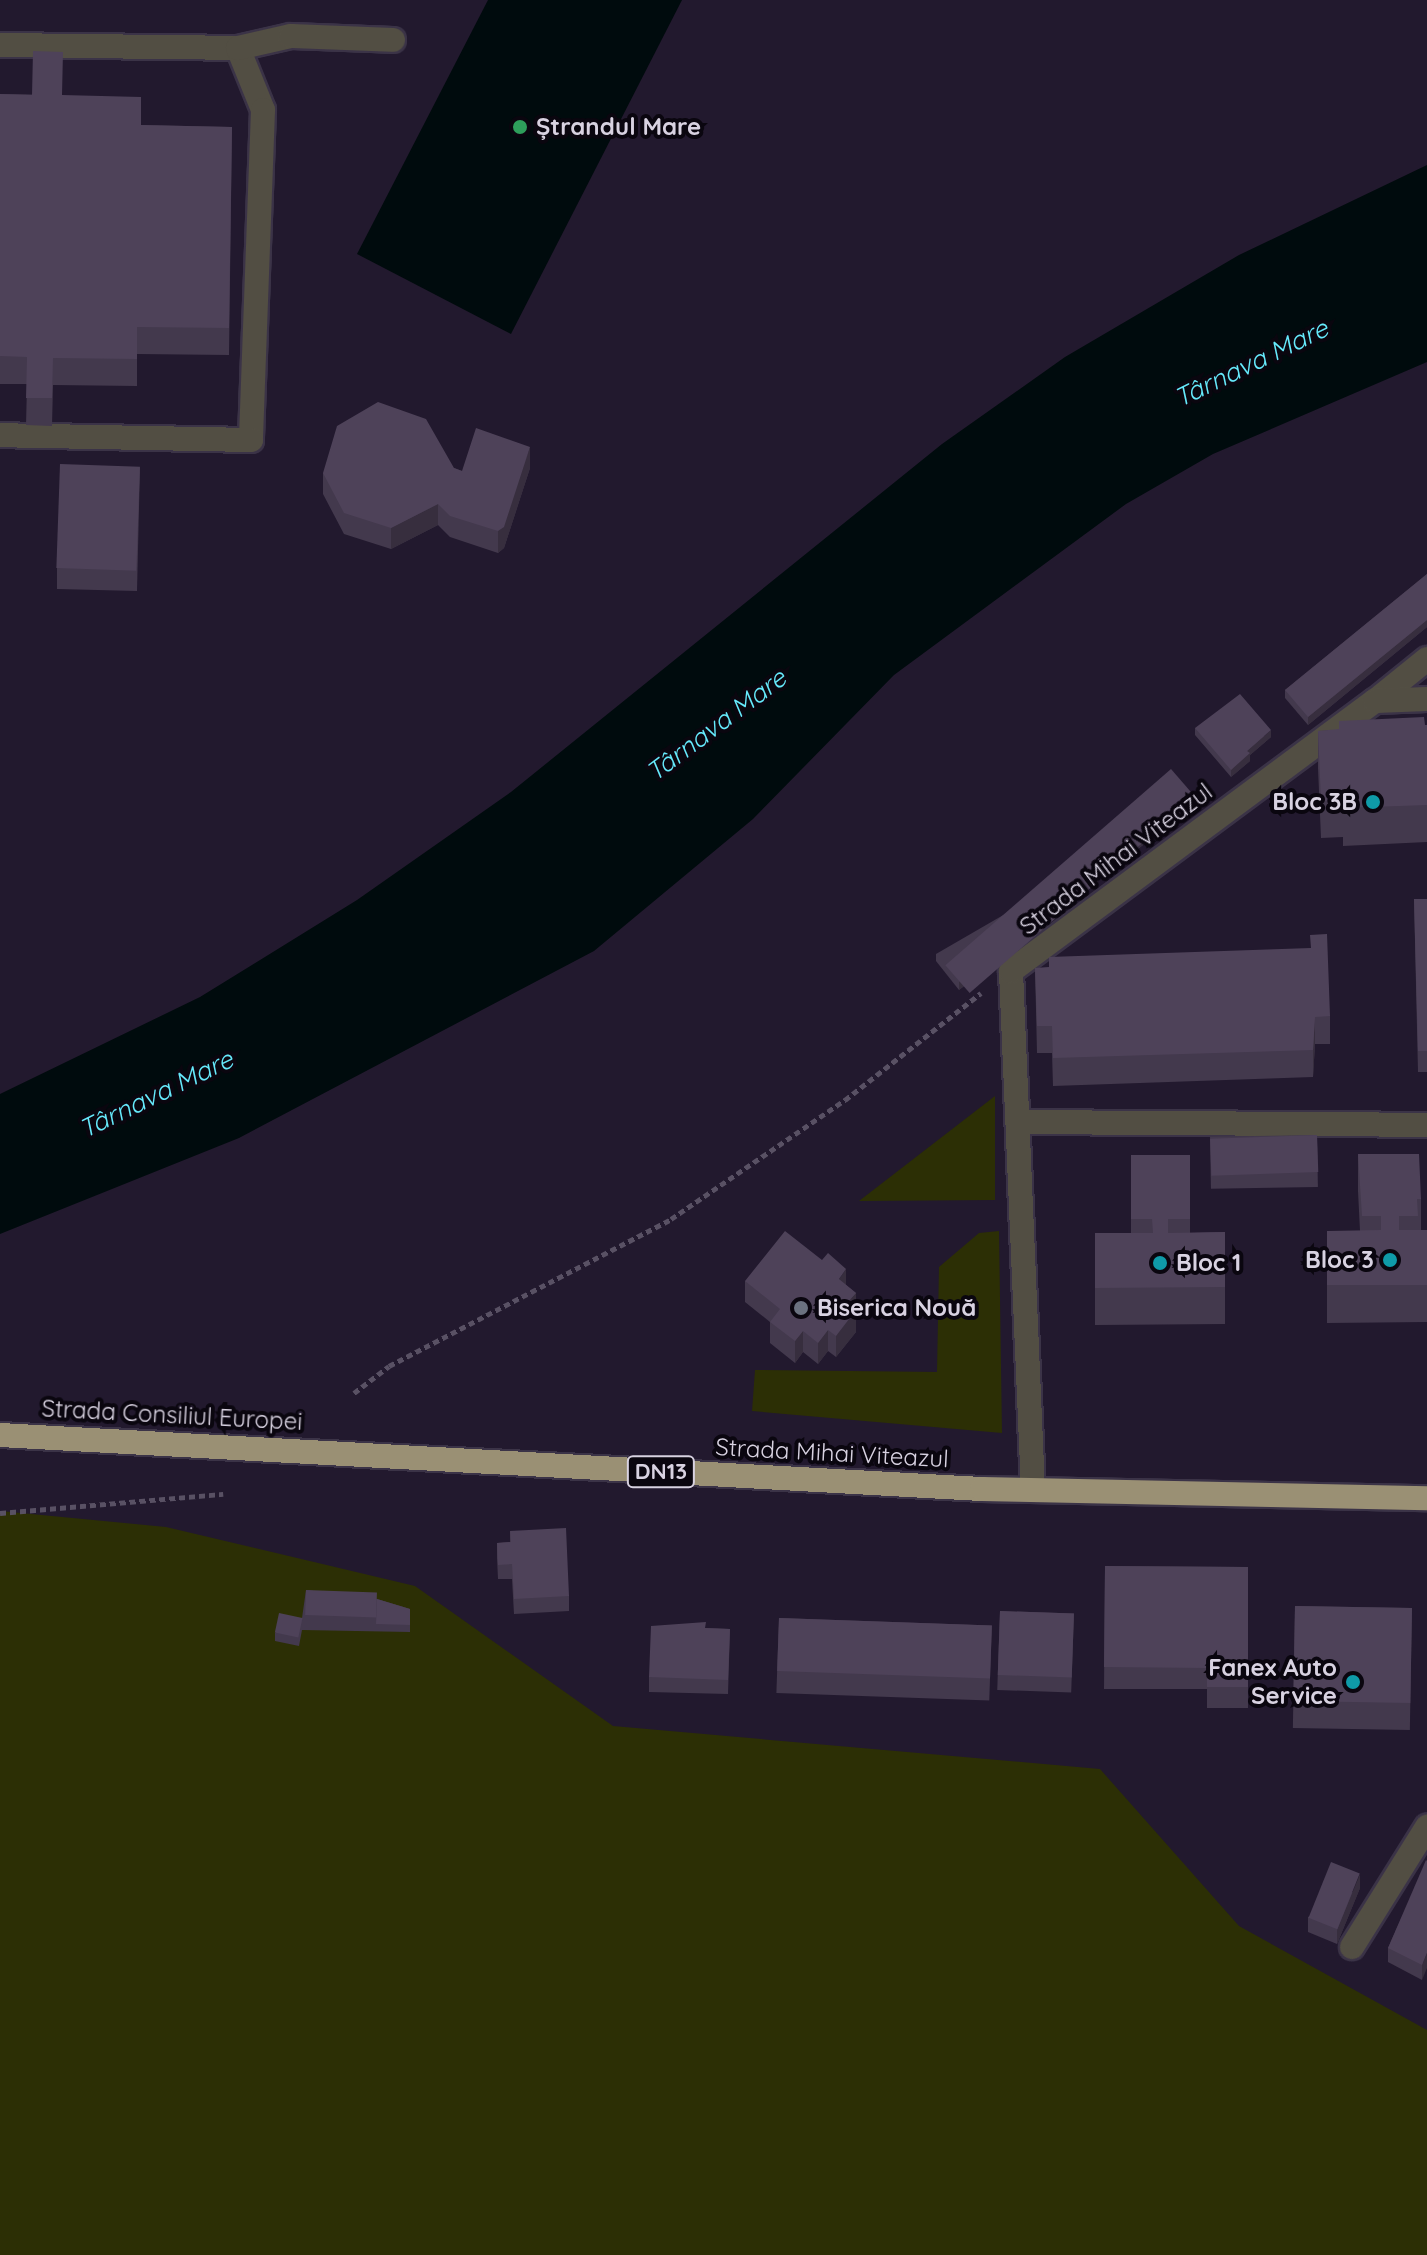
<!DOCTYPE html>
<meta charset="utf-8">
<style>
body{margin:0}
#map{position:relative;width:1427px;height:2255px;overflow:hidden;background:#22192e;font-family:Quicksand,sans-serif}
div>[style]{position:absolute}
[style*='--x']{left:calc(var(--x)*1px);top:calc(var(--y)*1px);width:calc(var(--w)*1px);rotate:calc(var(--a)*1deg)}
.green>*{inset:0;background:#2c2f05}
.water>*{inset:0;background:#000b0d}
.path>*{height:5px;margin-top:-2.5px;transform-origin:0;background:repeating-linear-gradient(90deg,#595164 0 6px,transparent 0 10px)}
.roads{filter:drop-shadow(2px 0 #3b3347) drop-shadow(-2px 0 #3b3347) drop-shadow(0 2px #3b3347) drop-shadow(0 -2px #3b3347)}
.minor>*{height:24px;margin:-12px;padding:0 12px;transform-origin:12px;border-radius:12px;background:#524e43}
.highway>*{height:24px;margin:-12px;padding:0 12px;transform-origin:12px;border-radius:12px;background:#9a9074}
.wall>*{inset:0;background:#43394d;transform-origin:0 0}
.shaded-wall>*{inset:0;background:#372e3e}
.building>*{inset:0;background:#4e4259;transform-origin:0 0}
.dots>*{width:22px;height:22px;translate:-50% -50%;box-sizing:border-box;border:4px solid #0a060f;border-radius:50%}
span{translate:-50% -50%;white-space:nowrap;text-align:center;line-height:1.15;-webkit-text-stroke:8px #0a060f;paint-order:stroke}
.shield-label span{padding:2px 6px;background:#0a060f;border:2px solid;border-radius:6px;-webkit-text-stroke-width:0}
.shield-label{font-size:22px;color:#d8d2e1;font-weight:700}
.poi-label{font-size:24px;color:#d8d2e1;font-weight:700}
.left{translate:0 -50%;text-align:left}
.right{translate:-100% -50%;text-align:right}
.street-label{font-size:24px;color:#d8d2e1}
.water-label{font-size:26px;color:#66eafc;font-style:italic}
</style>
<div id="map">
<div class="green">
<div style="clip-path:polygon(995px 1096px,995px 1200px,859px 1201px)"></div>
<div style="clip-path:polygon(999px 1231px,1002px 1433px,752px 1411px,755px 1370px,937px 1372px,939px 1267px,979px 1233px)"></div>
<div style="clip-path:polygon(0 1511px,166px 1527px,415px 1586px,613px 1726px,1100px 1769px,1239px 1926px,1427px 2030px,1427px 2255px,0 2255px)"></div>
</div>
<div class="water">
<div style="clip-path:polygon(488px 0,682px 0,511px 334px,357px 254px)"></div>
<div style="clip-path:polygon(1427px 165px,1427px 362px,1213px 454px,1126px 504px,894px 675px,753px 819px,594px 951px,239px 1138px,0 1234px,0 1094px,200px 997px,357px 900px,511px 792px,942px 444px,1065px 357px,1239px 255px)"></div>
</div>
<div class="path">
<div style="--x:354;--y:1393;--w:44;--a:-37.6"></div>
<div style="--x:389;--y:1366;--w:318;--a:-27.5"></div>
<div style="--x:671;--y:1219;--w:211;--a:-34.4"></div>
<div style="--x:845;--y:1100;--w:173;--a:-38.2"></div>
<div style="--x:0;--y:1513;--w:224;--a:-4.9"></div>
</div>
<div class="roads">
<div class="minor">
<div style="--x:0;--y:45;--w:238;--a:0.7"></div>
<div style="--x:238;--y:48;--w:67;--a:68"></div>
<div style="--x:263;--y:110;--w:330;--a:92.1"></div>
<div style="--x:251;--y:440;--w:251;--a:-178.9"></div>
<div style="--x:238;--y:48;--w:54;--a:-12.8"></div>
<div style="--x:291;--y:36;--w:102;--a:2.2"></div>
<div style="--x:1375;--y:701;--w:67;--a:-38.9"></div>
<div style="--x:1019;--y:1122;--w:408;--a:0.4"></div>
<div style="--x:1033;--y:1490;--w:519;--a:-92.43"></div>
<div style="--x:1011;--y:971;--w:453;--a:-36.6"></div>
<div style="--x:1375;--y:701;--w:52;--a:-2.2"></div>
<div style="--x:1352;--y:1947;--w:142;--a:-58"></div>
</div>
<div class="highway">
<div style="--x:0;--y:1435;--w:983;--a:3.15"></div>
<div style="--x:982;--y:1489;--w:445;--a:1.2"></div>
</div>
</div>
<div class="wall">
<div style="clip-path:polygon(0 94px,63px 95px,141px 125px,232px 127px,229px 355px,137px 354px,137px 386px,53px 385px,52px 426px,26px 425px,27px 384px,0 384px)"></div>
<div style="clip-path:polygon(140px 467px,137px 591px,57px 589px,57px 568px)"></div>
<div style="clip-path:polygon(454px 468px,462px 471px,530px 468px,504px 548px,498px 553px,450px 537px,438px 525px,391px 549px,344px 534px,323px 494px,323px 473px)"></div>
<div style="clip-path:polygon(1427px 574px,1427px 627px,1308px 725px,1285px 698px,1285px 690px)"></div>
<div style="clip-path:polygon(1427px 725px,1427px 842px,1343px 846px,1343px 837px,1321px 838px,1318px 768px,1318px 731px)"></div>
<div style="clip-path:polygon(1195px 728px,1271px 737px,1250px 755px,1250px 761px,1231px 777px,1195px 735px)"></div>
<div style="clip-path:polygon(1195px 804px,959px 990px,936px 961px,936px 954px)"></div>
<div style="clip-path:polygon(1414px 899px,1427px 899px,1427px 1072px,1418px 1072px)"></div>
<div style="clip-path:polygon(1035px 968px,1330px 1016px,1330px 1044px,1315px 1044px,1313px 1077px,1053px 1086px,1052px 1053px,1037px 1053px)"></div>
<div style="left:1317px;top:1135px;width:52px;height:107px;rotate:89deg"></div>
<div style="clip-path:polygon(1358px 1154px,1421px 1199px,1421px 1230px,1427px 1230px,1427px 1322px,1327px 1323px,1327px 1231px,1360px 1231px,1358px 1191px)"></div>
<div style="clip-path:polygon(1131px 1155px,1190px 1155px,1190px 1233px,1225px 1232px,1225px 1324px,1095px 1325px,1095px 1233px,1131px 1233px)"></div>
<div style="clip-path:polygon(745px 1281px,846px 1285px,856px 1293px,856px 1332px,836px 1357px,828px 1351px,818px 1364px,803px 1352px,795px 1363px,770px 1343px,770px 1322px,745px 1302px)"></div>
<div style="clip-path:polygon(510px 1531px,569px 1596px,569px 1611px,514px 1614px,512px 1579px,498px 1579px,497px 1558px,497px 1543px,510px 1542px)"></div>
<div style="clip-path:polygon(1105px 1566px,1248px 1567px,1248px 1708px,1207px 1708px,1207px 1689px,1104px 1689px)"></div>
<div style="clip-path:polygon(306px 1590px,377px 1599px,410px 1609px,410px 1632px,302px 1630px,299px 1646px,275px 1641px,275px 1633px,302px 1618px)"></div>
<div style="left:1295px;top:1606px;width:117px;height:122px;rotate:1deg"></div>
<div style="left:1000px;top:1611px;width:74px;height:79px;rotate:2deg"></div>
<div style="left:779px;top:1618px;width:213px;height:75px;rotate:2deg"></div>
<div style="clip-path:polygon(706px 1628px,730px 1629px,728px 1694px,649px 1692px,649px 1677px)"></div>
<div style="clip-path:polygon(1427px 1861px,1422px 1980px,1388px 1962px,1388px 1948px)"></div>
<div style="clip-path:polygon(1360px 1888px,1337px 1944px,1308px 1932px,1308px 1917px)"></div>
</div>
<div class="shaded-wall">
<div style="clip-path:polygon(530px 447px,530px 468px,504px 548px,498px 553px,498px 531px)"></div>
<div style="clip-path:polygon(438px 504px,438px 525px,391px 549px,391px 528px)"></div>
<div style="clip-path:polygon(1427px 620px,1427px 627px,1308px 725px,1308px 717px)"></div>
<div style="clip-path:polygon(1271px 730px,1271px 737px,1250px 755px,1250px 761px,1231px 777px,1231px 770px,1247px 751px)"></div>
<div style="clip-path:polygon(1195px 797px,1195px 804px,959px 990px,959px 982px)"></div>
<div style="clip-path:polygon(1315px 1017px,1315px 1044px,1313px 1077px,1313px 1050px)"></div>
<div style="clip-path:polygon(846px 1269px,846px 1291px,839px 1279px)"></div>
<div style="clip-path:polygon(856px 1293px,856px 1332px,836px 1357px,836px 1336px,847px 1303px)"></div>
<div style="clip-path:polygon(828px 1330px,828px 1351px,818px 1364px,818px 1343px)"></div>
<div style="clip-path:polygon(803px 1331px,803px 1352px,795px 1363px,795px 1341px)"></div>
<div style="clip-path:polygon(1360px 1874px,1360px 1888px,1337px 1944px,1337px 1930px)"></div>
<div style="clip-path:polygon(1427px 1953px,1427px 1968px,1422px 1980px,1422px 1965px)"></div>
</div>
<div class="building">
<div style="clip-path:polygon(33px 51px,63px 52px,62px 95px,141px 97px,141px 125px,232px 127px,229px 328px,137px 327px,137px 359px,53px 358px,52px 398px,26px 398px,27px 357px,0 356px,0 94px,32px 95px)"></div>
<div style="clip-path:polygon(378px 402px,426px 419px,454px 468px,462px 471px,476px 428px,530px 447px,504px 527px,498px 531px,450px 516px,438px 504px,391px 528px,344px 513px,323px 473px,337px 426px)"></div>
<div style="left:60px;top:464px;width:80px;height:104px;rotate:2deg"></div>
<div style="clip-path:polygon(1427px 574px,1427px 620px,1308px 717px,1285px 690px)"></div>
<div style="clip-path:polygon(1240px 694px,1271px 730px,1247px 751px,1250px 753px,1231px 770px,1195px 728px)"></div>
<div style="clip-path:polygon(1424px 717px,1425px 725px,1427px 725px,1427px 805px,1343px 808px,1343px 800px,1321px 801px,1318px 731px,1339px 729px,1339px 721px)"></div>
<div style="left:1171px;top:769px;width:37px;height:299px;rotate:49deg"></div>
<div style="clip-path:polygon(1414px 899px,1427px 899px,1427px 1051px,1418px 1051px)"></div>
<div style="clip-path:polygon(1327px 934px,1330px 1016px,1315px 1017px,1313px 1050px,1053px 1058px,1052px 1026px,1037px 1026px,1035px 968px,1049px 967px,1049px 957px,1311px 948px,1310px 935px)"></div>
<div style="left:1317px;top:1135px;width:37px;height:107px;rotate:88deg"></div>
<div style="clip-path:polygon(1358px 1154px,1419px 1154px,1421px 1199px,1417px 1199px,1418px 1216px,1399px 1216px,1399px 1230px,1427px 1230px,1427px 1285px,1327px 1285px,1327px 1231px,1381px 1230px,1381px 1216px,1362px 1216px)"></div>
<div style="clip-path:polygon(1131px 1155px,1190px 1155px,1190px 1219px,1168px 1219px,1168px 1233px,1225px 1232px,1225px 1287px,1095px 1288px,1095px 1233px,1153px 1233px,1152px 1219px,1131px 1219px)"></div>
<div style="clip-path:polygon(785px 1231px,822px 1260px,828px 1253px,846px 1269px,839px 1279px,856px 1293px,847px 1303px,856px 1310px,836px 1336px,828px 1330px,818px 1343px,803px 1331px,795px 1341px,770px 1322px,780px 1309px,745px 1281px)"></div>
<div style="clip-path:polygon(566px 1528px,569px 1596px,514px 1599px,512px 1564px,498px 1565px,497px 1543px,511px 1542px,510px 1531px)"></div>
<div style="clip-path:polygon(1105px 1566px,1248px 1567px,1248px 1687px,1207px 1687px,1207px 1668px,1104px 1667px)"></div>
<div style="left:306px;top:1590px;width:71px;height:25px;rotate:2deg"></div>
<div style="clip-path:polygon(377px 1599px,410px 1609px,410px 1625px,376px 1624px)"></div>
<div style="left:1295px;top:1606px;width:117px;height:95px;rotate:1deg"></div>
<div style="left:1000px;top:1611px;width:74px;height:64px;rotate:2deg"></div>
<div style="left:279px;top:1613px;width:24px;height:20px;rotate:12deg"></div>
<div style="left:779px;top:1618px;width:213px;height:53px;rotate:2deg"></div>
<div style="clip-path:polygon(706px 1622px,705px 1628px,730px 1629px,728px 1680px,649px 1677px,651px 1626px)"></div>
<div style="clip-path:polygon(1426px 1860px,1427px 1861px,1427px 1953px,1422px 1965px,1388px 1948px)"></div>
<div style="left:1331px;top:1862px;width:31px;height:60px;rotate:22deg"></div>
</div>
<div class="dots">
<div style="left:520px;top:127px;background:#2e9e5b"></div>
<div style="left:1373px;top:802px;background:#0f9aa8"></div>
<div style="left:1390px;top:1260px;background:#0f9aa8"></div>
<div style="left:1160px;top:1263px;background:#0f9aa8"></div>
<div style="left:801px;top:1308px;background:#6b7280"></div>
<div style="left:1353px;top:1682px;background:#0f9aa8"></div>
</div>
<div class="shield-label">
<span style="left:661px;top:1472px">DN13</span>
</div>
<div class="poi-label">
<span class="left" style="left:536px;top:127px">Ștrandul Mare</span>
<span class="right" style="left:1357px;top:802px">Bloc 3B</span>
<span class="right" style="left:1374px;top:1260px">Bloc 3</span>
<span class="left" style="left:1176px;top:1263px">Bloc 1</span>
<span class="left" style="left:817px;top:1308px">Biserica Nouă</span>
<span class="right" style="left:1337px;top:1682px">Fanex Auto<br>Service</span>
</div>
<div class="street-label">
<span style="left:1116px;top:859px;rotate:-37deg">Strada Mihai Viteazul</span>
<span style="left:172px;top:1415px;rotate:3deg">Strada Consiliul Europei</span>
<span style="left:832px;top:1453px;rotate:3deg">Strada Mihai Viteazul</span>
</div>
<div class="water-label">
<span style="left:1251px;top:363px;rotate:-26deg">Târnava Mare</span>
<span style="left:716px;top:725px;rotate:-37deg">Târnava Mare</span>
<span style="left:156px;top:1094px;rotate:-26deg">Târnava Mare</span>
</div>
</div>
